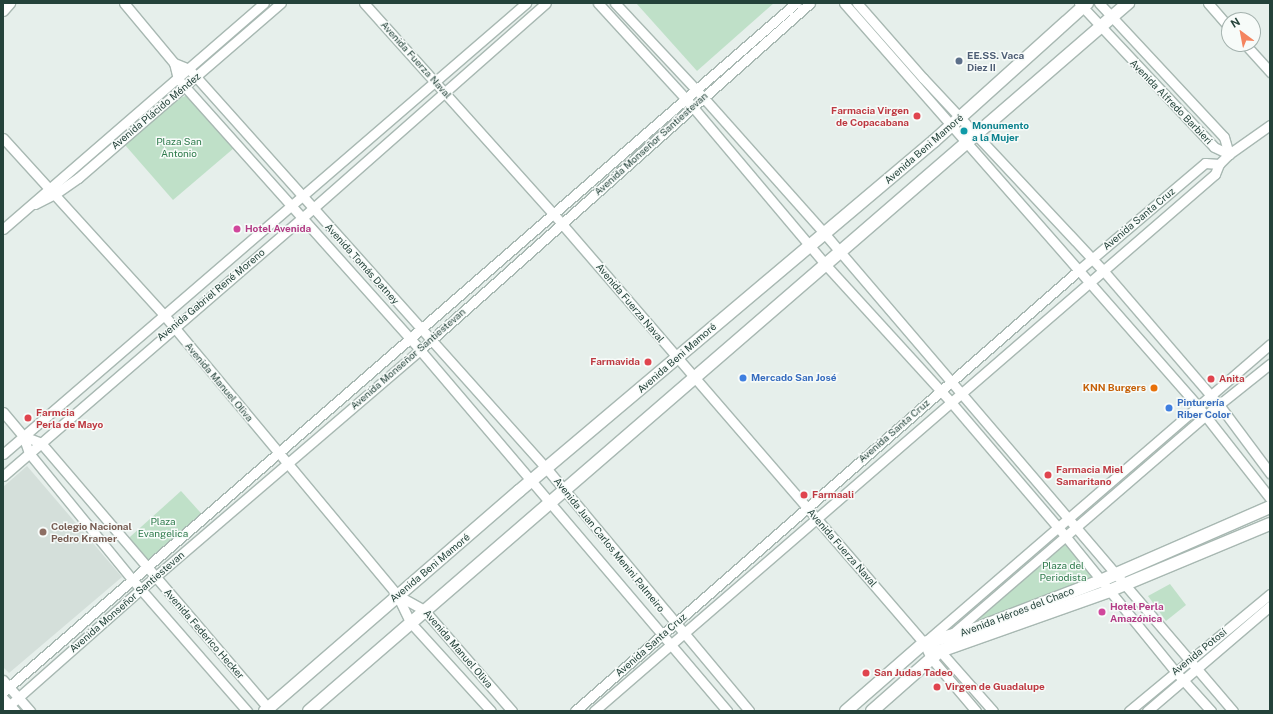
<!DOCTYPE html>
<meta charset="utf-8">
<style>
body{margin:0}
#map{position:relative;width:1273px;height:714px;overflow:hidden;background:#e6efeb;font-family:"Public Sans",sans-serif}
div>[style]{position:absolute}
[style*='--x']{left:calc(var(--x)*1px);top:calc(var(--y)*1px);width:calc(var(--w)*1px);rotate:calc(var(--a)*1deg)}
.built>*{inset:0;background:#d4dfda}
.green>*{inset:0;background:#bfe0c8;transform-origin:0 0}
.roads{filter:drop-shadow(1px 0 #a8b8b2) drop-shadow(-1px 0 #a8b8b2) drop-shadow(0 1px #a8b8b2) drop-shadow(0 -1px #a8b8b2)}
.street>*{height:9px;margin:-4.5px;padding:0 4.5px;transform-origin:4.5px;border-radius:4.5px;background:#fff}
.secondary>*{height:12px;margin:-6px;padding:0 6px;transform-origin:6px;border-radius:6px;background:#fff}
.dots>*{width:11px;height:11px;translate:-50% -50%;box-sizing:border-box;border:2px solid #f7fbf9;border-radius:50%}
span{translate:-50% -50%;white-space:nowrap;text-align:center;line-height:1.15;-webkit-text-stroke:3px #f7fbf9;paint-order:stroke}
.service-label{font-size:10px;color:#4e5e75;font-weight:700}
.left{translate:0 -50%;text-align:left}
.street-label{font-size:10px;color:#24423a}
.health-label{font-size:10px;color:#be3a42;font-weight:700}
.right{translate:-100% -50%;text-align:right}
.culture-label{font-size:10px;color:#0d838f;font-weight:700}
.park-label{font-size:10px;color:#2d7a4b}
.hotel-label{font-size:10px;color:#b23c85;font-weight:700}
.shop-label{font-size:10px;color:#366cbe;font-weight:700}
.food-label{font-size:10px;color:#c56008;font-weight:700}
.education-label{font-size:10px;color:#785e54;font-weight:700}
.frame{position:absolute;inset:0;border:4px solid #24423a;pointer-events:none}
.north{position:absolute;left:1221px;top:12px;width:40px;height:40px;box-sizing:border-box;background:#f7fbf9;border:1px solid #a3b1ad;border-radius:50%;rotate:328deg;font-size:11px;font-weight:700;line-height:16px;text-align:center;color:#24423a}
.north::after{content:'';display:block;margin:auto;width:14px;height:18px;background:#f4845f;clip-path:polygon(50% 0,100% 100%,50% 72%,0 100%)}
</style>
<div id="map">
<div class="built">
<div style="clip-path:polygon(27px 466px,122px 577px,9px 673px,3px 667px,3px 487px)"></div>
</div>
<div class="green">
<div style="clip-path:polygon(636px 3px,774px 3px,697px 71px)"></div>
<div style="clip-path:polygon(188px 95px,234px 148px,173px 200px,125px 145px,180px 98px)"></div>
<div style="left:181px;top:491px;width:31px;height:74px;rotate:48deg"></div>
<div style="clip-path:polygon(1066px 544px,1093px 578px,977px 623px,977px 619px)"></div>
<div style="clip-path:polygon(1170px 584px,1186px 605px,1166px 621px,1148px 596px)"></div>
</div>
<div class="roads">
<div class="street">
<div style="--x:124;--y:3;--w:78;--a:50.2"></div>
<div style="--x:174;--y:63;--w:16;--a:22"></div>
<div style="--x:189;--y:69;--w:537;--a:48.17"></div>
<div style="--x:547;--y:469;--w:315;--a:50.1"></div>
<div style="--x:364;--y:3;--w:297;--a:48.1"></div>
<div style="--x:562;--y:224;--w:554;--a:49.17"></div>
<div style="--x:924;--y:643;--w:457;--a:-40.8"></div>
<div style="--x:598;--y:3;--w:132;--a:47.5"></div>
<div style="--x:687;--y:100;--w:214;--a:49.9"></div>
<div style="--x:825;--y:264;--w:185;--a:47.6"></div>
<div style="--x:950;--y:401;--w:179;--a:49.5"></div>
<div style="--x:1066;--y:537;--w:173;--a:50.9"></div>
<div style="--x:1175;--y:671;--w:54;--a:48"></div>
<div style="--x:615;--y:3;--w:129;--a:46.9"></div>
<div style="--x:703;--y:97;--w:182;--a:48.3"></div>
<div style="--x:824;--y:233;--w:629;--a:49.45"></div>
<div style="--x:844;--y:3;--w:535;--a:48.71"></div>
<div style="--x:1197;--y:405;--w:118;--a:51.9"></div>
<div style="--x:857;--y:3;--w:100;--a:48.7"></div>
<div style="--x:923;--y:78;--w:262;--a:46.9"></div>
<div style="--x:1102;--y:269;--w:181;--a:49.3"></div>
<div style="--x:1220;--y:406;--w:84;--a:53.3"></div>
<div style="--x:1079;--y:3;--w:197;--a:46.8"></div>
<div style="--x:1214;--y:147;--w:17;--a:25"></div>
<div style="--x:1099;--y:3;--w:183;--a:47"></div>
<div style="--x:1224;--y:137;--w:18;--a:74"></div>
<div style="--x:1208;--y:3;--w:32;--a:49"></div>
<div style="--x:3;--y:11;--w:11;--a:-49"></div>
<div style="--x:1245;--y:44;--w:38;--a:48"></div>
<div style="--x:174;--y:63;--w:16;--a:76"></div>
<div style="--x:178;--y:79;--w:363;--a:48.2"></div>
<div style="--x:420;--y:350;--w:474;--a:49.6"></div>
<div style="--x:3;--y:138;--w:239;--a:47.7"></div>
<div style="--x:164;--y:315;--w:364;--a:50.2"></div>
<div style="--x:397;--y:595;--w:30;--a:64"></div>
<div style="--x:410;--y:622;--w:120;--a:47.7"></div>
<div style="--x:35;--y:204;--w:22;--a:-27"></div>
<div style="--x:55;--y:194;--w:28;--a:-35"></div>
<div style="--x:78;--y:178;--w:268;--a:-40.8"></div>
<div style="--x:3;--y:229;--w:345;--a:-40.9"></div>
<div style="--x:3;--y:412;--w:31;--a:50"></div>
<div style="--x:3;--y:454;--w:691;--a:-40.77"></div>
<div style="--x:3;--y:476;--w:395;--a:-40.8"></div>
<div style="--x:302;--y:218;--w:325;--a:-41.4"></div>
<div style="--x:397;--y:595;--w:31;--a:29"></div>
<div style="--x:424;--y:610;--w:134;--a:48.9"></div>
<div style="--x:951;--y:635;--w:337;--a:-40.8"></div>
<div style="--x:1206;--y:415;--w:82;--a:-38.6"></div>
<div style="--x:3;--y:680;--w:41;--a:48.9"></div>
<div style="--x:3;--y:692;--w:1051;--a:-40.99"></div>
<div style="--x:3;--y:698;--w:18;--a:47"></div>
<div style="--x:3;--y:711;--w:184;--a:-41.5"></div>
<div style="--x:141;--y:589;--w:367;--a:-40.6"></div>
<div style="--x:420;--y:350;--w:522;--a:-41.66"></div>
<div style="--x:247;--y:711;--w:176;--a:-131.1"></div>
<div style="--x:131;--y:578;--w:161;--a:-129.2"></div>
<div style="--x:29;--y:453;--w:18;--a:-109"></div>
<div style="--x:23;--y:436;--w:19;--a:21"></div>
<div style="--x:41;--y:443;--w:353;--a:49.4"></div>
<div style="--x:575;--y:711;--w:671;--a:-41.19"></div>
<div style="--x:1080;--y:269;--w:164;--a:-40.3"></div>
<div style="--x:1205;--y:163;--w:14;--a:4"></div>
<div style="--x:594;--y:711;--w:821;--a:-40.85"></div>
<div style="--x:1215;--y:174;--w:11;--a:-68"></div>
<div style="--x:1219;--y:164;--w:14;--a:-45"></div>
<div style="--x:1229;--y:154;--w:50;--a:-35.3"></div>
<div style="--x:976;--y:711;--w:70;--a:-130.3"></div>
<div style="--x:931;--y:658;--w:17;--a:-115"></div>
<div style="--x:924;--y:643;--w:18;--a:27"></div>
<div style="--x:940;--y:651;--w:80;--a:48.5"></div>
<div style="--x:1129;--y:711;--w:183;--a:-39.7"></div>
<div style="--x:1147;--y:711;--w:162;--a:-40.5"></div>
</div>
<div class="secondary">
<div style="--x:265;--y:711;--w:336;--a:-40.9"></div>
<div style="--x:519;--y:491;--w:543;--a:-40.14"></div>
<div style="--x:934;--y:141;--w:206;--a:-42"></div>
<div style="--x:309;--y:711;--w:1083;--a:-40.84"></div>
<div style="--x:846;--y:711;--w:103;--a:-41.1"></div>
<div style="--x:924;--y:643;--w:53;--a:-15.4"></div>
<div style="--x:975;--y:629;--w:134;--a:-21"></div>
<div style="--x:1100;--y:581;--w:185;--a:-23.5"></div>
<div style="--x:872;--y:711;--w:91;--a:-41.4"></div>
<div style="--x:940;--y:651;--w:179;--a:-19.5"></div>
<div style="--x:1109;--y:591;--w:174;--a:-22.6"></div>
</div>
</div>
<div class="dots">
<div style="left:959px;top:61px;background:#5c6f8a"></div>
<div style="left:917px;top:116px;background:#e0444e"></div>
<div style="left:964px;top:131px;background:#0f9aa8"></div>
<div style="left:237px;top:229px;background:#d1479c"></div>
<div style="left:648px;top:362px;background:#e0444e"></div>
<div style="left:743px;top:378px;background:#3f7fe0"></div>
<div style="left:1211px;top:379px;background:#e0444e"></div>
<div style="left:1154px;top:388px;background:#e8710a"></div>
<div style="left:1169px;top:408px;background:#3f7fe0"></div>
<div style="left:28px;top:418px;background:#e0444e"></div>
<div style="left:1048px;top:475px;background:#e0444e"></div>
<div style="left:804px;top:495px;background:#e0444e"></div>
<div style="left:43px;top:532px;background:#8d6e63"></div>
<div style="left:1102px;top:612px;background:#d1479c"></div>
<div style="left:866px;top:673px;background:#e0444e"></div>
<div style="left:937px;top:687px;background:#e0444e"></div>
</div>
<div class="service-label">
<span class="left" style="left:967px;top:61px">EE.SS. Vaca<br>Diez II</span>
</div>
<div class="street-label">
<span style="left:416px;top:60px;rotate:48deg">Avenida Fuerza Naval</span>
<span style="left:1171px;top:102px;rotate:46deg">Avenida Alfredo Barbieri</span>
<span style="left:156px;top:111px;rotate:-40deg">Avenida Plácido Méndez</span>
<span style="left:651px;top:144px;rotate:-42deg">Avenida Monseñor Santiestevan</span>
<span style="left:924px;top:149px;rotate:-41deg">Avenida Beni Mamoré</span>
<span style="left:1139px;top:219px;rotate:-40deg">Avenida Santa Cruz</span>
<span style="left:362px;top:264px;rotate:48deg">Avenida Tomás Datney</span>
<span style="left:211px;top:295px;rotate:-40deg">Avenida Gabriel René Moreno</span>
<span style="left:630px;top:303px;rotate:50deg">Avenida Fuerza Naval</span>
<span style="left:677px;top:358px;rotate:-41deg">Avenida Beni Mamoré</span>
<span style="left:408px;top:359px;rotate:-41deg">Avenida Monseñor Santiestevan</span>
<span style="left:219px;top:382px;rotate:50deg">Avenida Manuel Oliva</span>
<span style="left:894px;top:431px;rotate:-41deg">Avenida Santa Cruz</span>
<span style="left:609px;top:545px;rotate:51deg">Avenida Juan Carlos Menini Palmeiro</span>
<span style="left:842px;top:548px;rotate:49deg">Avenida Fuerza Naval</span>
<span style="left:430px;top:568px;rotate:-40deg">Avenida Beni Mamoré</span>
<span style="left:127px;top:602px;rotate:-41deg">Avenida Monseñor Santiestevan</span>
<span style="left:1017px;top:612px;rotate:-21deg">Avenida Héroes del Chaco</span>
<span style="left:204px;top:634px;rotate:49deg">Avenida Federico Hecker</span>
<span style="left:651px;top:645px;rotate:-41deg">Avenida Santa Cruz</span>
<span style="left:458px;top:649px;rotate:49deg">Avenida Manuel Oliva</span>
<span style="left:1199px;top:652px;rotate:-39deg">Avenida Potosí</span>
</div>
<div class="health-label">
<span class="right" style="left:909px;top:116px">Farmacia Virgen<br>de Copacabana</span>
<span class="right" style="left:640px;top:362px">Farmavida</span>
<span class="left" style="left:1219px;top:379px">Anita</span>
<span class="left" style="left:36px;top:418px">Farmcia<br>Perla de Mayo</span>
<span class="left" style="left:1056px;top:475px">Farmacia Miel<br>Samaritano</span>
<span class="left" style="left:812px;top:495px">Farmaali</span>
<span class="left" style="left:874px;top:673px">San Judas Tadeo</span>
<span class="left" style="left:945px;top:687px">Virgen de Guadalupe</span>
</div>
<div class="culture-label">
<span class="left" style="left:972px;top:131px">Monumento<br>a la Mujer</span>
</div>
<div class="park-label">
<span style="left:179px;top:147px">Plaza San<br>Antonio</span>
<span style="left:163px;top:527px">Plaza<br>Evangelica</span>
<span style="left:1063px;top:571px">Plaza del<br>Periodista</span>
</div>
<div class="hotel-label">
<span class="left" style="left:245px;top:229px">Hotel Avenida</span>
<span class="left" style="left:1110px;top:612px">Hotel Perla<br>Amazónica</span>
</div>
<div class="shop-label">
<span class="left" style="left:751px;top:378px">Mercado San José</span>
<span class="left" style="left:1177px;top:408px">Pinturería<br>Riber Color</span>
</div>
<div class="food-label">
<span class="right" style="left:1146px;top:388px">KNN Burgers</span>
</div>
<div class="education-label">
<span class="left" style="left:51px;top:532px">Colegio Nacional<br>Pedro Kramer</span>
</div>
<div class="frame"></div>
<div class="north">N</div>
</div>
